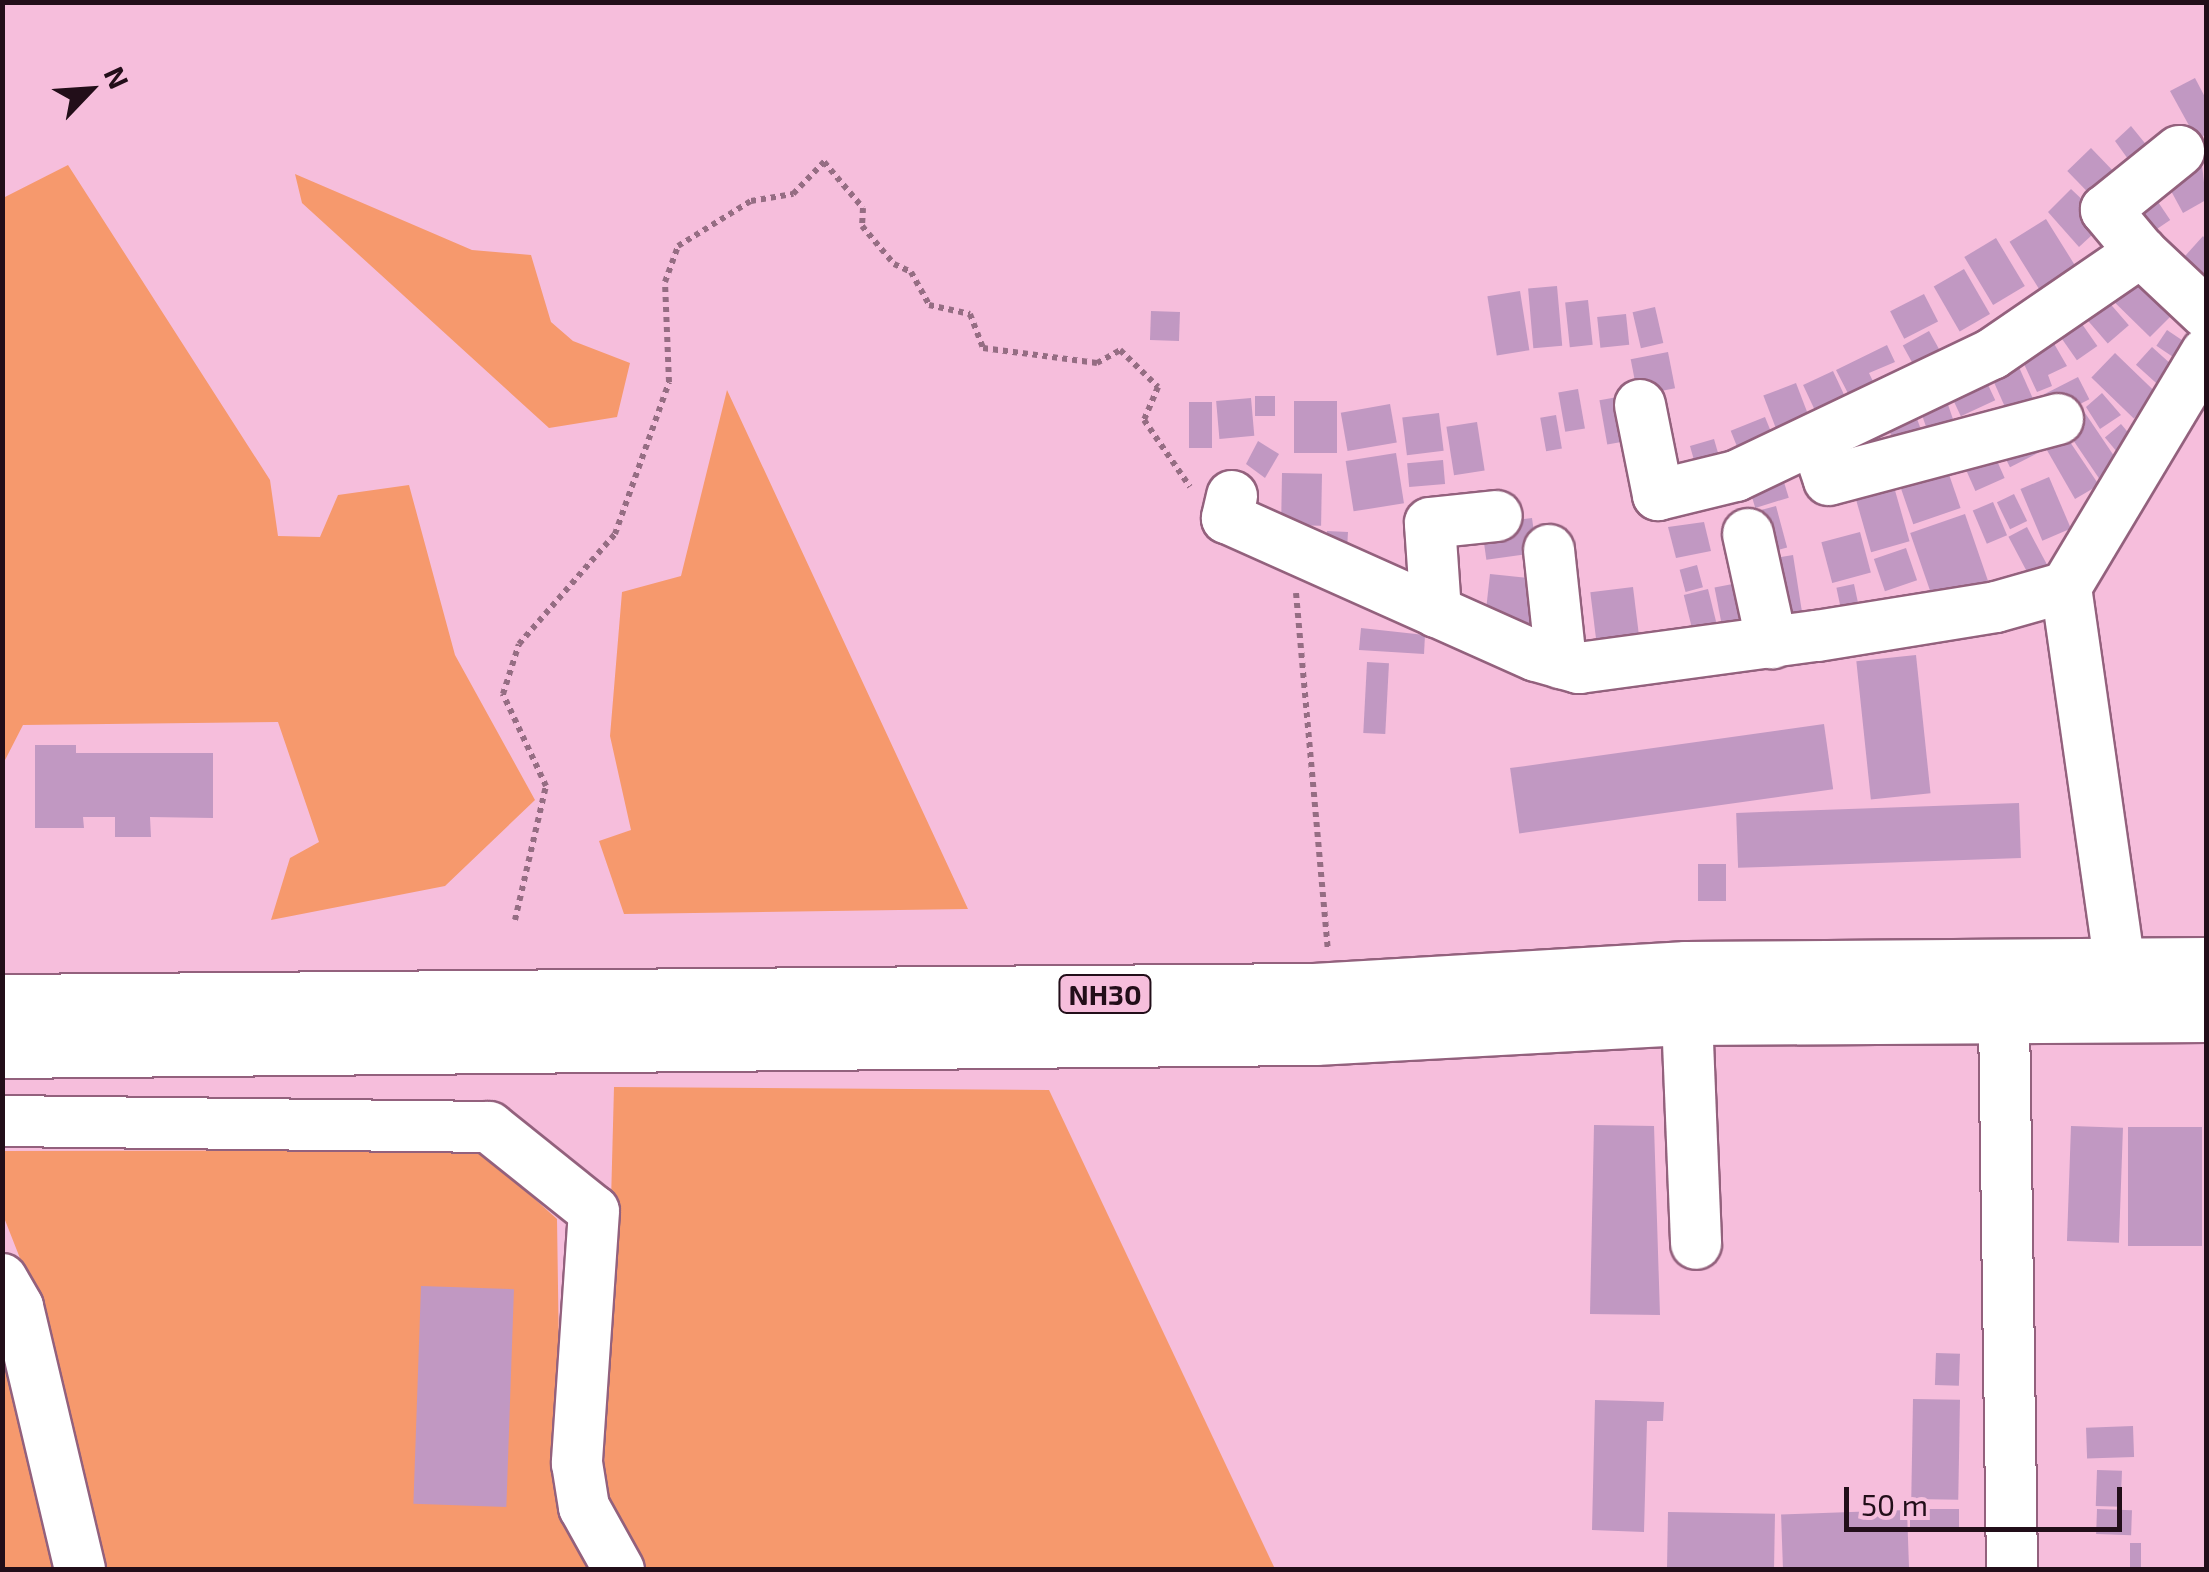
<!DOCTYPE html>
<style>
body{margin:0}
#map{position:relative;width:2209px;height:1572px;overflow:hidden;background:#f6bedc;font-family:"Exo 2",sans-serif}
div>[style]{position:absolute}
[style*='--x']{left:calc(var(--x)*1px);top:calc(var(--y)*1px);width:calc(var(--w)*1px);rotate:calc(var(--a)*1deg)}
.green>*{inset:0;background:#f6996d}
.building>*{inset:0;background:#c198c2;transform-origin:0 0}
.path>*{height:6px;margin-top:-3px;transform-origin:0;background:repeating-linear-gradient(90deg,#956d83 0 5px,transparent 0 10px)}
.roads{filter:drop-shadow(2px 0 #93617d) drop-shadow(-2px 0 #93617d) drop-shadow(0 2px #93617d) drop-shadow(0 -2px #93617d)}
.minor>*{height:50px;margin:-25px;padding:0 25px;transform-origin:25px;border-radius:25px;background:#fff}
.highway>*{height:55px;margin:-27.5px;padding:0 27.5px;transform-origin:27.5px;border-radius:27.5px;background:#fff}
span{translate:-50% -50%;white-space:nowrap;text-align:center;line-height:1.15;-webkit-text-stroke:10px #f6bedc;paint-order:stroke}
.shield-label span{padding:2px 8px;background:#f6bedc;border:2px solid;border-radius:8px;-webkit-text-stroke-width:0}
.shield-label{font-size:28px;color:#220e19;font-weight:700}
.frame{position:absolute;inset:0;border:5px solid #220e19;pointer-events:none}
.north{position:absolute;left:40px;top:40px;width:100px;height:100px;-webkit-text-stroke:8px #f6bedc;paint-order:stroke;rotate:65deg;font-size:28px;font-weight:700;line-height:40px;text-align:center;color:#220e19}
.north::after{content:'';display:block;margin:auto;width:35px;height:45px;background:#220e19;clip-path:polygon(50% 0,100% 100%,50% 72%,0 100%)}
.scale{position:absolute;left:1844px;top:1487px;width:278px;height:45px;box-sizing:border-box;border:5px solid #220e19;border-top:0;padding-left:12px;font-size:30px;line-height:35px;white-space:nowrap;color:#220e19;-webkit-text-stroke:8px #f6bedc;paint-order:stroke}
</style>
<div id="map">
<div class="green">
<div style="clip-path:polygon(68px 165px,270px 480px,278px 536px,320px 537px,338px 495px,409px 485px,455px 655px,535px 800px,445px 886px,271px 920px,290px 858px,319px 842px,278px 722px,23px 725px,3px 764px,3px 198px)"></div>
<div style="clip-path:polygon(295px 174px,472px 250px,531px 255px,551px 322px,573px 341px,630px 363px,617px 417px,549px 428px,302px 203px)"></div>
<div style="clip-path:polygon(727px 390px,968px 909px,624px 914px,599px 841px,631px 830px,610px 736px,622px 592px,681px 576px)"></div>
<div style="clip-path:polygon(614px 1087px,1049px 1090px,1275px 1569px,649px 1569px,633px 1559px,603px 1506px)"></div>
<div style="clip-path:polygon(480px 1150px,557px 1219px,561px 1490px,596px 1569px,103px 1569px,36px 1299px,3px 1215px,3px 1151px)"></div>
<div style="clip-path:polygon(2px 1309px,66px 1569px,3px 1569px)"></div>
</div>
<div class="building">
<div style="clip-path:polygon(2195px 78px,2206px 99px,2206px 134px,2197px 140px,2170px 91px)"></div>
<div style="clip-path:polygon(2131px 126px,2157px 158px,2138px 173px,2115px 141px)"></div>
<div style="left:2091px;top:148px;width:43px;height:33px;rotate:46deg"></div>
<div style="clip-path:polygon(2201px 156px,2206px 200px,2183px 213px,2164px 178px)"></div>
<div style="clip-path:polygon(2071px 189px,2106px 222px,2079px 247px,2048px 212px)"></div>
<div style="left:2154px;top:196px;width:29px;height:37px;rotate:56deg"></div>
<div style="left:2046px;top:219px;width:62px;height:43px;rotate:58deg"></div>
<div style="clip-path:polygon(2203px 236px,2206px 240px,2206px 292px,2177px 265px)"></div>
<div style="left:1996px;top:238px;width:56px;height:37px;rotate:59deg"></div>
<div style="left:1964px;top:269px;width:52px;height:35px;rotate:60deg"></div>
<div style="clip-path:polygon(2123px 270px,2174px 313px,2150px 337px,2100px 288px)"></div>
<div style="left:1557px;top:286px;width:60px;height:29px;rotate:85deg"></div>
<div style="left:1520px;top:291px;width:60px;height:33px;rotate:81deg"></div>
<div style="left:2100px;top:292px;width:44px;height:28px;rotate:49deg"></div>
<div style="left:1924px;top:294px;width:31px;height:38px;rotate:63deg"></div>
<div style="left:1588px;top:300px;width:45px;height:23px;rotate:84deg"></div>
<div style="left:1655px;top:307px;width:37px;height:23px;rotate:77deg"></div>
<div style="left:1151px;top:311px;width:29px;height:29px;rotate:2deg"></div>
<div style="left:1626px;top:314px;width:31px;height:29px;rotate:84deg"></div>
<div style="left:2075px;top:314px;width:39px;height:25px;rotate:55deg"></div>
<div style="left:2167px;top:330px;width:42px;height:19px;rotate:34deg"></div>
<div style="left:1929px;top:331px;width:35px;height:30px;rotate:61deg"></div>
<div style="clip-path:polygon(2049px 335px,2067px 366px,2048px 375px,2052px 386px,2037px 392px,2017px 349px)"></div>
<div style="clip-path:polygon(1887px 345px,1895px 362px,1869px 373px,1880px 396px,1856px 409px,1836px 370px)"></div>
<div style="left:2152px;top:347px;width:38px;height:24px;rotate:42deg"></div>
<div style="left:1668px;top:352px;width:37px;height:38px;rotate:79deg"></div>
<div style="left:2115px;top:353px;width:59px;height:34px;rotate:44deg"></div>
<div style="left:2014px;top:356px;width:60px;height:29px;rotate:66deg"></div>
<div style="left:1833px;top:371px;width:40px;height:33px;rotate:65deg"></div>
<div style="left:1983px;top:374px;width:29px;height:38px;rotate:65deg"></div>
<div style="left:2078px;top:377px;width:25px;height:38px;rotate:63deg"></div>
<div style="left:1796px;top:383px;width:45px;height:35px;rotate:69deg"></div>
<div style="left:1578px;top:389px;width:40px;height:20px;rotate:80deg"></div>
<div style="left:1944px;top:393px;width:49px;height:28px;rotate:71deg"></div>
<div style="clip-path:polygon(2102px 393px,2121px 415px,2100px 429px,2086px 407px)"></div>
<div style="left:1629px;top:395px;width:45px;height:30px;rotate:80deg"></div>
<div style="left:1275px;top:396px;width:20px;height:20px;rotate:90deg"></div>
<div style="left:1251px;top:398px;width:38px;height:35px;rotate:85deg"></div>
<div style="left:1337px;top:401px;width:52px;height:43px;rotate:90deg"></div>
<div style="left:1189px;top:402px;width:23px;height:46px"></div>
<div style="left:1390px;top:404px;width:39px;height:50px;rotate:80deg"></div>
<div style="left:1912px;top:405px;width:48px;height:30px;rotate:70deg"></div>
<div style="left:2083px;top:410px;width:71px;height:25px;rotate:56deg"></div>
<div style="left:1439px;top:413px;width:38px;height:37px;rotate:83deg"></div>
<div style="left:1556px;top:415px;width:34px;height:16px;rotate:80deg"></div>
<div style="left:1765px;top:417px;width:27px;height:37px;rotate:68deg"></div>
<div style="left:1477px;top:422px;width:49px;height:31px;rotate:81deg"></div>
<div style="left:2121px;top:424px;width:30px;height:21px;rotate:50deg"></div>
<div style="left:2033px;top:433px;width:20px;height:36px;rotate:63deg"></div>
<div style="clip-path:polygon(2064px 433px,2099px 485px,2075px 499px,2044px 445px)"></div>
<div style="left:1714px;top:439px;width:36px;height:25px;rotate:74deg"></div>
<div style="clip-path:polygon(1258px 441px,1279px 454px,1265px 478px,1246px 464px)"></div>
<div style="left:1990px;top:445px;width:36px;height:32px;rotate:66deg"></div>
<div style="left:1396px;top:453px;width:51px;height:51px;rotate:81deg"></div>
<div style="left:1943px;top:457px;width:54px;height:50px;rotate:71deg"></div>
<div style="left:1443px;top:460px;width:24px;height:36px;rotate:85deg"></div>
<div style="left:1780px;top:469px;width:30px;height:35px;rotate:73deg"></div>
<div style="left:1282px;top:473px;width:40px;height:52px;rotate:1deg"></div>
<div style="left:1890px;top:473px;width:71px;height:40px;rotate:74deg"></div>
<div style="left:2049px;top:477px;width:56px;height:31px;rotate:67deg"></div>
<div style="left:2014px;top:494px;width:30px;height:19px;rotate:64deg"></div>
<div style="left:1993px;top:502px;width:36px;height:22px;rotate:67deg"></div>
<div style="left:1776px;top:506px;width:43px;height:29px;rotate:75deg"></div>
<div style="left:1965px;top:514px;width:79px;height:58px;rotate:71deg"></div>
<div style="left:1532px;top:518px;width:35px;height:51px;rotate:82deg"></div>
<div style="clip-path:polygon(1704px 522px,1711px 551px,1676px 558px,1668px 527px)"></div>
<div style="left:2027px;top:527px;width:51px;height:21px;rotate:62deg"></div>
<div style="left:1327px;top:531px;width:21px;height:20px;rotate:3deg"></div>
<div style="left:1860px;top:532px;width:42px;height:40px;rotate:75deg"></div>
<div style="left:1906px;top:548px;width:34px;height:34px;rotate:71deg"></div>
<div style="left:1793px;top:555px;width:67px;height:36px;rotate:81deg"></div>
<div style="left:1697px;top:565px;width:23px;height:18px;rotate:75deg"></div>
<div style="clip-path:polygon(1490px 574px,1546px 580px,1542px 638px,1485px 619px)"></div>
<div style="left:1743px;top:582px;width:37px;height:29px;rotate:79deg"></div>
<div style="left:1854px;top:584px;width:29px;height:18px;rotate:78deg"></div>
<div style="left:1633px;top:587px;width:64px;height:43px;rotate:83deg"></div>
<div style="left:1708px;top:589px;width:37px;height:25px;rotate:76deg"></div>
<div style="clip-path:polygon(1361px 628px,1425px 635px,1424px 654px,1359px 650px)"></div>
<div style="left:1916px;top:655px;width:139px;height:60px;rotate:84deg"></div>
<div style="left:1367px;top:662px;width:22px;height:71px;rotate:3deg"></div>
<div style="left:1824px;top:724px;width:66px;height:317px;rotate:82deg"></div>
<div style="clip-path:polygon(35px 745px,76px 745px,76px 753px,213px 753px,213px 818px,150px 817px,151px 837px,115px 837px,115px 817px,83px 817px,84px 828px,35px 828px)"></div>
<div style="left:2019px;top:803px;width:55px;height:283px;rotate:88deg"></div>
<div style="left:1698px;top:864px;width:28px;height:37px"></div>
<div style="clip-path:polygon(1594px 1125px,1654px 1126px,1660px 1315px,1590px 1314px)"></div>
<div style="left:2071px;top:1126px;width:52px;height:115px;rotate:2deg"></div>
<div style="left:2128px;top:1127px;width:74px;height:119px"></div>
<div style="left:421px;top:1286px;width:93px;height:218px;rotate:2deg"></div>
<div style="left:1936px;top:1353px;width:24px;height:32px;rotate:2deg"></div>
<div style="left:1913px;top:1399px;width:47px;height:100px;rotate:1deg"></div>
<div style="clip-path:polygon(1595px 1400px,1664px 1402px,1663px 1421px,1647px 1421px,1644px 1532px,1592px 1530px)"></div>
<div style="left:2133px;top:1426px;width:31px;height:47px;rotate:88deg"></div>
<div style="left:2097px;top:1470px;width:25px;height:36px;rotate:2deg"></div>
<div style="left:1910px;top:1509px;width:49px;height:19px"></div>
<div style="left:2097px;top:1509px;width:35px;height:25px;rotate:2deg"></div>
<div style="left:1907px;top:1510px;width:60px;height:126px;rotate:88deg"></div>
<div style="left:1668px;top:1512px;width:107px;height:58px;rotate:1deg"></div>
<div style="left:2130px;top:1543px;width:11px;height:27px"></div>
</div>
<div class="path">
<div style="--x:1296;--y:593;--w:357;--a:84.9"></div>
<div style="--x:515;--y:920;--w:138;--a:-77"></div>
<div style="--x:546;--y:786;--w:102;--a:-115.1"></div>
<div style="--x:503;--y:694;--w:52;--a:-72.3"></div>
<div style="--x:519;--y:644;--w:146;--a:-48.9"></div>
<div style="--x:615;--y:534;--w:161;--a:-70.4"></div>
<div style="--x:669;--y:382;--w:100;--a:-92.3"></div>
<div style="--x:665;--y:282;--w:38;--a:-70"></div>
<div style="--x:678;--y:246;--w:86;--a:-31.7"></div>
<div style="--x:751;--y:201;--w:43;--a:-9.5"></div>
<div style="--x:793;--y:194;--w:45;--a:-45.9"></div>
<div style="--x:824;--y:162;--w:60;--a:49.7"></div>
<div style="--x:863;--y:208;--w:18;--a:93"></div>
<div style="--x:862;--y:226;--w:50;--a:49.9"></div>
<div style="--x:894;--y:264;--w:19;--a:25"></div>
<div style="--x:911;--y:272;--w:38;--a:61"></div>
<div style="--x:929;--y:305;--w:42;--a:12.4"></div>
<div style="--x:970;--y:314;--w:36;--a:69"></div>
<div style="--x:983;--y:348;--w:115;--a:7.5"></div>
<div style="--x:1097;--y:363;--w:26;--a:-29"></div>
<div style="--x:1120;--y:350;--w:53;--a:44.2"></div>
<div style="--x:1158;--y:387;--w:36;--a:113"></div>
<div style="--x:1144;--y:420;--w:81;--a:55.5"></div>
</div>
<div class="roads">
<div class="minor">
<div style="--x:2141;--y:252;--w:55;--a:-129.8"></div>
<div style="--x:2106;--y:210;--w:94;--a:-38.9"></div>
<div style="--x:1640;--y:405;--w:92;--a:78.7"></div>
<div style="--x:1658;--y:495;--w:80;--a:-13.7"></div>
<div style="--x:1736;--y:476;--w:284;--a:-25.5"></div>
<div style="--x:1992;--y:354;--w:181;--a:-34.4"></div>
<div style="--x:2141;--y:252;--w:89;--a:43.2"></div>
<div style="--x:1815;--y:439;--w:43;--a:71.1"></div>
<div style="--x:1829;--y:480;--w:237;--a:-14.9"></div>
<div style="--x:1232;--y:496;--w:23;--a:103"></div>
<div style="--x:1227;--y:518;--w:338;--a:24.1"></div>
<div style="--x:1536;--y:656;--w:45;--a:15.6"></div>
<div style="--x:1579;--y:668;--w:240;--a:-7.7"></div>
<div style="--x:1817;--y:636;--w:181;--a:-9.2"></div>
<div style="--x:1996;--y:607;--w:73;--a:-15.9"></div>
<div style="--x:2066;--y:587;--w:273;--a:-59.1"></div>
<div style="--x:1748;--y:534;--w:112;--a:77.6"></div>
<div style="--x:1549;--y:550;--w:114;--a:83.9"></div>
<div style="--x:2066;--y:587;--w:383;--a:81.9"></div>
<div style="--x:1436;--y:612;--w:89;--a:-93.9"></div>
<div style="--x:1430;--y:523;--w:67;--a:-6"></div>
<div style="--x:2004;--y:1016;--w:554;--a:89.17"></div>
<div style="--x:1687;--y:1017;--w:227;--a:87.7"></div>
<div style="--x:2;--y:1121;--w:487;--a:0.7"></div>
<div style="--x:489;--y:1127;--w:134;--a:38.7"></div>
<div style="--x:594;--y:1211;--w:253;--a:93.9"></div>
<div style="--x:577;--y:1463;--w:45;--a:81"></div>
<div style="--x:584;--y:1507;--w:72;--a:60.9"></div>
<div style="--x:2;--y:1279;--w:32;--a:60"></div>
<div style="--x:18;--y:1307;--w:270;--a:76.7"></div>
</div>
<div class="highway">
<div style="--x:2;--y:1002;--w:1312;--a:-0.48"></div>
<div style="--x:1314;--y:991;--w:373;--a:-3.4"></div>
<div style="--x:1686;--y:969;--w:520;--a:-0.44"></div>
<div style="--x:2;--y:1050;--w:1313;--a:-0.57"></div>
<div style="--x:1315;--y:1037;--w:373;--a:-3.1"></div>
<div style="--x:1687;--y:1017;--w:519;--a:-0.33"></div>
</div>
</div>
<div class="shield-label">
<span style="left:1105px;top:994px">NH30</span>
</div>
<div class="frame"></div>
<div class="north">N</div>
<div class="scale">50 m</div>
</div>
